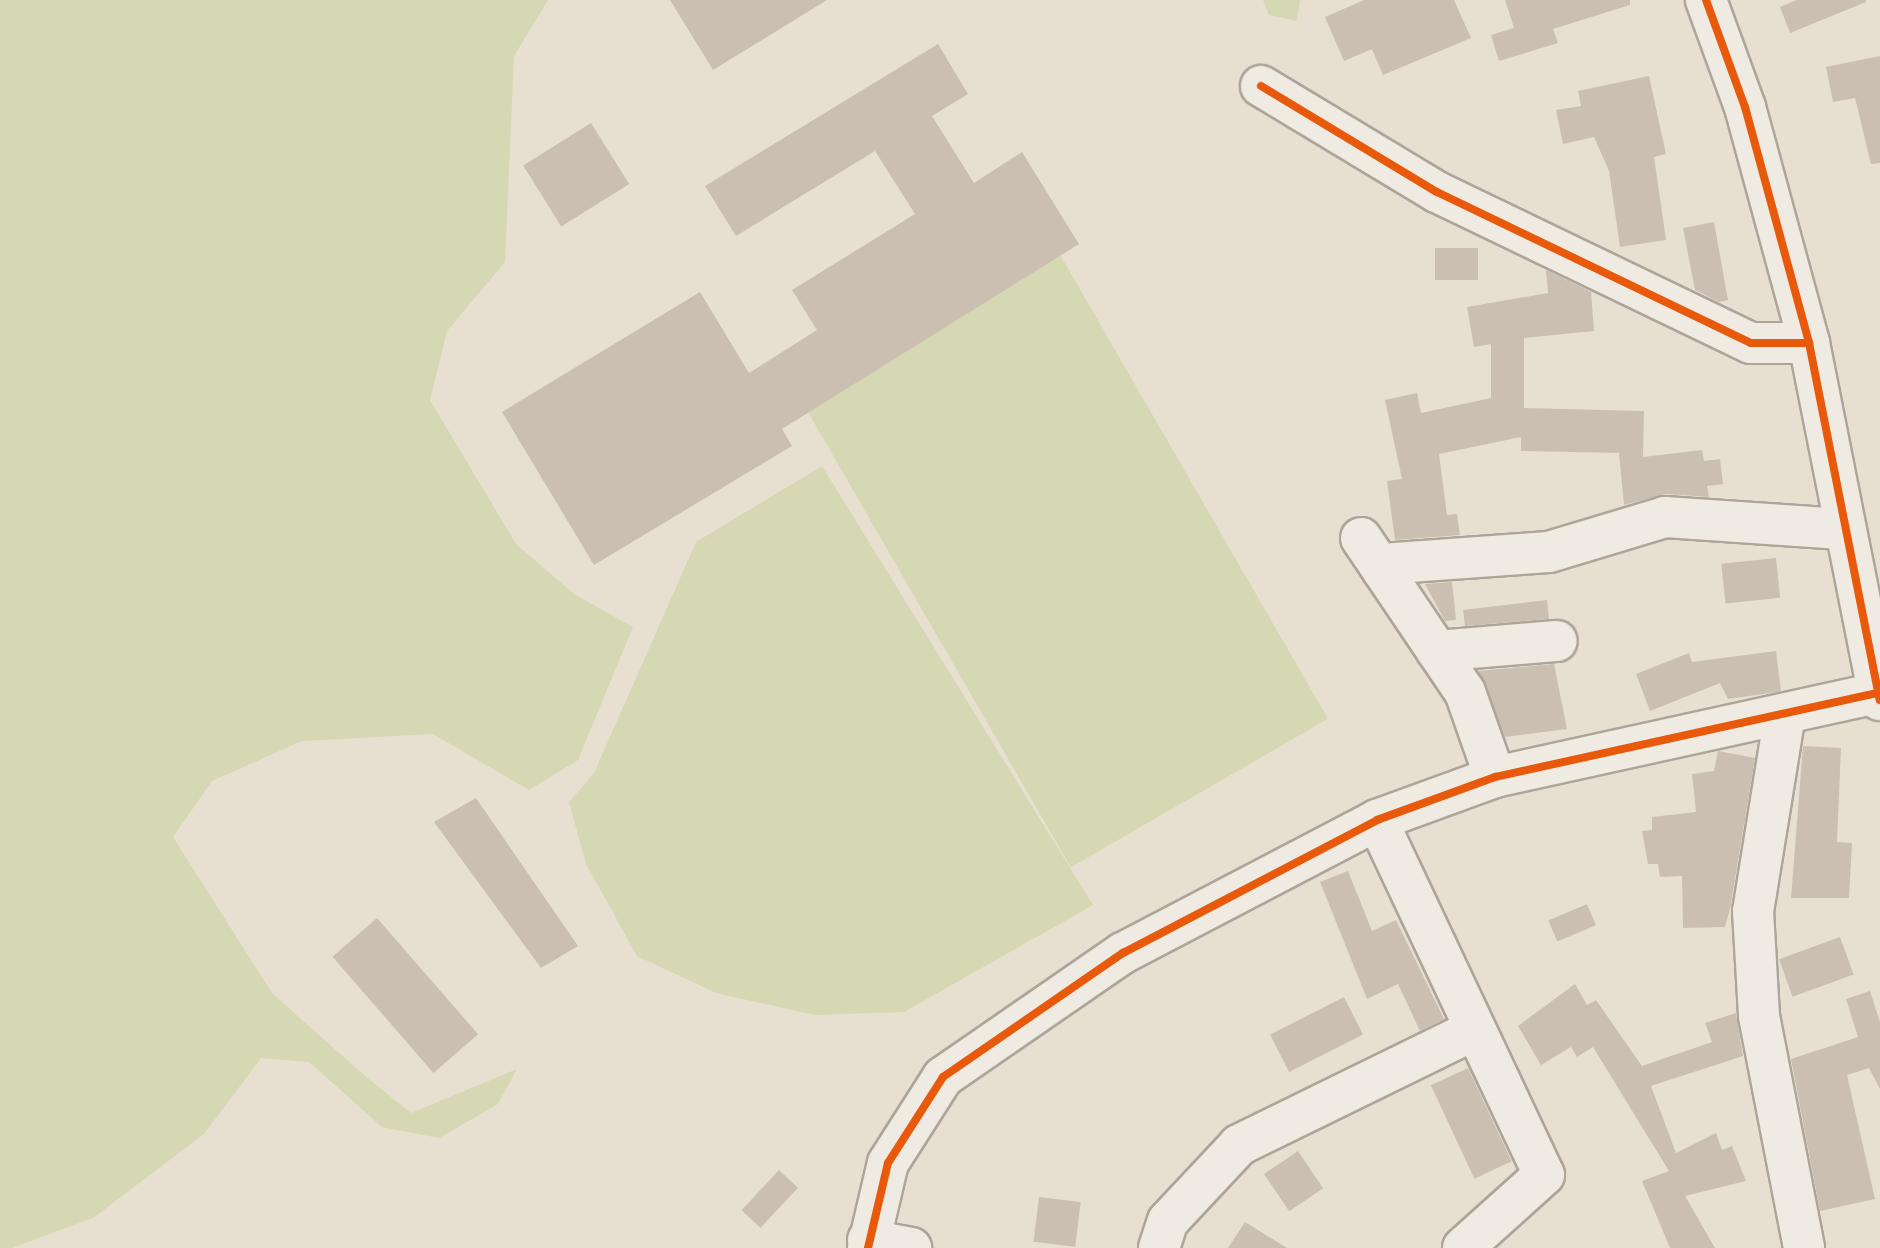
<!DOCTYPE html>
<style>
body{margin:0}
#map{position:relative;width:1880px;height:1248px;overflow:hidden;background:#e7e0d1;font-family:"Noto Serif",serif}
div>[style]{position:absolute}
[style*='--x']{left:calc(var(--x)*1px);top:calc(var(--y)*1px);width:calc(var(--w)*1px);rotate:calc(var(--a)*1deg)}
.green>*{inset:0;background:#d6d7b3;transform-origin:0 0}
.building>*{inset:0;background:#cbbfb2;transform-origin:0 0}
.roads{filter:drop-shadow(2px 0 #ada599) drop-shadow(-2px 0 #ada599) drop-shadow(0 2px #ada599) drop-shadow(0 -2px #ada599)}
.minor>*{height:40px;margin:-20px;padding:0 20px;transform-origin:20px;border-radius:20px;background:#efebe3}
.cycleway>*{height:8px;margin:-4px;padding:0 4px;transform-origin:4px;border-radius:4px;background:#e8590c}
span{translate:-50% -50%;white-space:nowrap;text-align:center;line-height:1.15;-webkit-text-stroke:6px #f7eed8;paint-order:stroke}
</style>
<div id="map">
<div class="green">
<div style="clip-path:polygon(0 0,548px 0,514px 56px,505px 262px,447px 331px,430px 400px,516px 544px,574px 594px,633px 627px,578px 760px,529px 790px,433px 734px,302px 741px,212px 781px,173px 837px,272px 993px,365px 1076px,411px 1113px,517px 1069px,498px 1104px,439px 1138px,382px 1127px,309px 1062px,261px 1058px,204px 1134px,93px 1218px,12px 1248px,0 1248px)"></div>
<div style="clip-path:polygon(1263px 0,1300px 0,1297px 21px,1269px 15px)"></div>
<div style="left:1055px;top:246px;width:546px;height:297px;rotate:60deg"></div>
<div style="clip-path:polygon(822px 466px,1093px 905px,904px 1012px,815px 1015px,716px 993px,637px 956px,586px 864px,569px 802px,594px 773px,696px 542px)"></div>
</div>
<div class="building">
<div style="clip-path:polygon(670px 0,827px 0,713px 70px)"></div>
<div style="clip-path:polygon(1364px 0,1454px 0,1471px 38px,1383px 75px,1372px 49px,1344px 61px,1325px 17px)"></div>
<div style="clip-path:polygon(1505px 0,1630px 0,1630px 5px,1553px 29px,1558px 43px,1499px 61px,1491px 35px,1514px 28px)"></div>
<div style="clip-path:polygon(1797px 0,1866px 0,1866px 2px,1790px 33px,1780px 7px)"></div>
<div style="clip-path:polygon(938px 44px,968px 94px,932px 116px,974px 183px,1022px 152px,1079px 244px,782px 429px,792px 446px,594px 565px,502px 412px,700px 292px,749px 373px,817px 330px,792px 290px,915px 214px,875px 151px,736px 236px,705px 186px)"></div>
<div style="clip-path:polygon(1880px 56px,1880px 163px,1871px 164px,1855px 98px,1833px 102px,1826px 67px)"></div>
<div style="clip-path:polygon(1649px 76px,1666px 154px,1654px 157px,1666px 240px,1620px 247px,1609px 171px,1594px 137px,1563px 144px,1556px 110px,1581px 106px,1578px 91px)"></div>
<div style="left:591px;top:123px;width:72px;height:80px;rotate:58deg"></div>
<div style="clip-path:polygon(1714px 222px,1728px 300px,1719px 302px,1695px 290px,1683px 228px)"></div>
<div style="left:1435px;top:248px;width:43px;height:32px"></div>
<div style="clip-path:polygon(1546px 270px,1591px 292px,1594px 331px,1524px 338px,1524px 408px,1644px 411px,1643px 457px,1702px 450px,1704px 461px,1720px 459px,1723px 484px,1707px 486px,1709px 497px,1666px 494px,1624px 505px,1619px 453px,1521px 451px,1521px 437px,1439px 454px,1447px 515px,1457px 514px,1460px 535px,1395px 540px,1387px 481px,1402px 479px,1385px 400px,1417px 393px,1421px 413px,1491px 398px,1491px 344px,1474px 347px,1467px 307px,1548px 293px)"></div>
<div style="left:1776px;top:558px;width:40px;height:55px;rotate:84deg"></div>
<div style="clip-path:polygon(1452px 582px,1456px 620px,1445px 621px,1425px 584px)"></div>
<div style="clip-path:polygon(1547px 600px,1549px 619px,1465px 626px,1463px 610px)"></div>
<div style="clip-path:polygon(1776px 651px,1781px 691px,1763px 694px,1728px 699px,1720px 683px,1650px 711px,1636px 674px,1689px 653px,1692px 662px)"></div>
<div style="clip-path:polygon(1554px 664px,1567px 729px,1505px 737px,1478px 671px)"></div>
<div style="clip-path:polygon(1803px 746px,1841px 748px,1837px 842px,1852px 843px,1849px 898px,1791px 898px)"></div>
<div style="clip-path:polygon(1718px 751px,1755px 758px,1730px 909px,1725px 927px,1683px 928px,1682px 876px,1660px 877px,1658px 864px,1648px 864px,1642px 831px,1652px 830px,1652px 817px,1696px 812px,1692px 774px,1714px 771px)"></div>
<div style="clip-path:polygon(476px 798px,578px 946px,541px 968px,434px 822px)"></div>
<div style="clip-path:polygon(1348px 871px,1372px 931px,1396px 920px,1444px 1019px,1420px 1031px,1398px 984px,1367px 999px,1320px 882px)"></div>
<div style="left:1587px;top:904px;width:23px;height:42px;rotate:67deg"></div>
<div style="left:377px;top:918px;width:154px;height:59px;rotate:49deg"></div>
<div style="left:1840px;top:937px;width:40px;height:65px;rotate:70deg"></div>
<div style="clip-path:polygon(1575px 984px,1587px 1005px,1596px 1000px,1642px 1066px,1712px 1042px,1705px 1023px,1736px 1013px,1743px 1056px,1651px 1086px,1676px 1153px,1716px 1133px,1722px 1150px,1732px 1146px,1746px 1181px,1685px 1196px,1715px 1248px,1670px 1248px,1642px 1181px,1669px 1171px,1593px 1047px,1577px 1057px,1571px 1047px,1541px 1065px,1518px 1026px)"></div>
<div style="clip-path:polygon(1870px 991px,1880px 1022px,1880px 1089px,1869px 1068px,1847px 1075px,1875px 1199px,1820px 1211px,1791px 1059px,1858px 1037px,1846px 999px)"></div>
<div style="left:1344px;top:997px;width:42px;height:83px;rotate:63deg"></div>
<div style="left:1468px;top:1068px;width:103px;height:41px;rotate:65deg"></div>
<div style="left:1298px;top:1151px;width:45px;height:41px;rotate:56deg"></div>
<div style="left:779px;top:1170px;width:26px;height:55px;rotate:43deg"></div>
<div style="left:1039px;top:1197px;width:42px;height:45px;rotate:7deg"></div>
<div style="clip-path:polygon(1245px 1222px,1287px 1248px,1228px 1248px)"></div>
</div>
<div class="roads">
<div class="minor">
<div style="--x:1706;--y:0;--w:114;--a:70"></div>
<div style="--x:1745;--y:107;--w:245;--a:74.8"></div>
<div style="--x:1809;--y:343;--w:364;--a:78.8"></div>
<div style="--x:1261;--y:86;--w:205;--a:31.1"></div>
<div style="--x:1437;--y:192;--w:348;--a:25.7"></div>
<div style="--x:1751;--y:343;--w:58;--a:0"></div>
<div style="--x:1361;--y:538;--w:186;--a:56"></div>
<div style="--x:1465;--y:692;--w:90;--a:70.6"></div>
<div style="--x:1383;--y:571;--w:14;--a:-34"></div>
<div style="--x:1395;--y:563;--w:154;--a:-4.1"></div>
<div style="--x:1549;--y:552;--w:121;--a:-16.8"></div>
<div style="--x:1665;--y:517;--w:177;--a:3.9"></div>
<div style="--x:1437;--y:651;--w:120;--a:-4.8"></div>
<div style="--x:1785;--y:714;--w:200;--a:99.2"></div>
<div style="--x:1753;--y:911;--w:105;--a:86.7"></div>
<div style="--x:1759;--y:1016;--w:236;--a:79"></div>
<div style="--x:1377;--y:820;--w:392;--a:64.8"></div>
<div style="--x:1544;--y:1175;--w:109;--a:138"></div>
<div style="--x:868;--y:1240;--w:44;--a:10.5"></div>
<div style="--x:868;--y:1248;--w:87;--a:-76.8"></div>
<div style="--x:888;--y:1163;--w:102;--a:-57.4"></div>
<div style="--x:943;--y:1077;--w:219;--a:-34.6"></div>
<div style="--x:1123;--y:953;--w:287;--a:-27.6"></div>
<div style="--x:1377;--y:820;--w:126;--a:-20"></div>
<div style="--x:1495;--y:777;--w:391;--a:-12.4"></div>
<div style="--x:1159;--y:1248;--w:28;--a:-72"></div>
<div style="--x:1168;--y:1221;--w:104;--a:-46.9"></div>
<div style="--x:1239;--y:1145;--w:262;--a:-26.1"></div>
</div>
</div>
<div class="cycleway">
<div style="--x:1706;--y:0;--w:114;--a:70"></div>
<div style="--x:1745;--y:107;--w:245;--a:74.8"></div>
<div style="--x:1809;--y:343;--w:364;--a:78.8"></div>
<div style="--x:1261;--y:86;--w:205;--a:31.1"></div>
<div style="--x:1437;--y:192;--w:348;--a:25.7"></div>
<div style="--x:1751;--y:343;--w:58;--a:0"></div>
<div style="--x:868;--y:1248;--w:87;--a:-76.8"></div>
<div style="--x:888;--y:1163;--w:102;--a:-57.4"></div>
<div style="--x:943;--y:1077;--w:219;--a:-34.6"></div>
<div style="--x:1123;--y:953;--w:287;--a:-27.6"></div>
<div style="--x:1377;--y:820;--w:126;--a:-20"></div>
<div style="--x:1495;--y:777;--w:391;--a:-12.4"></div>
</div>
</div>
